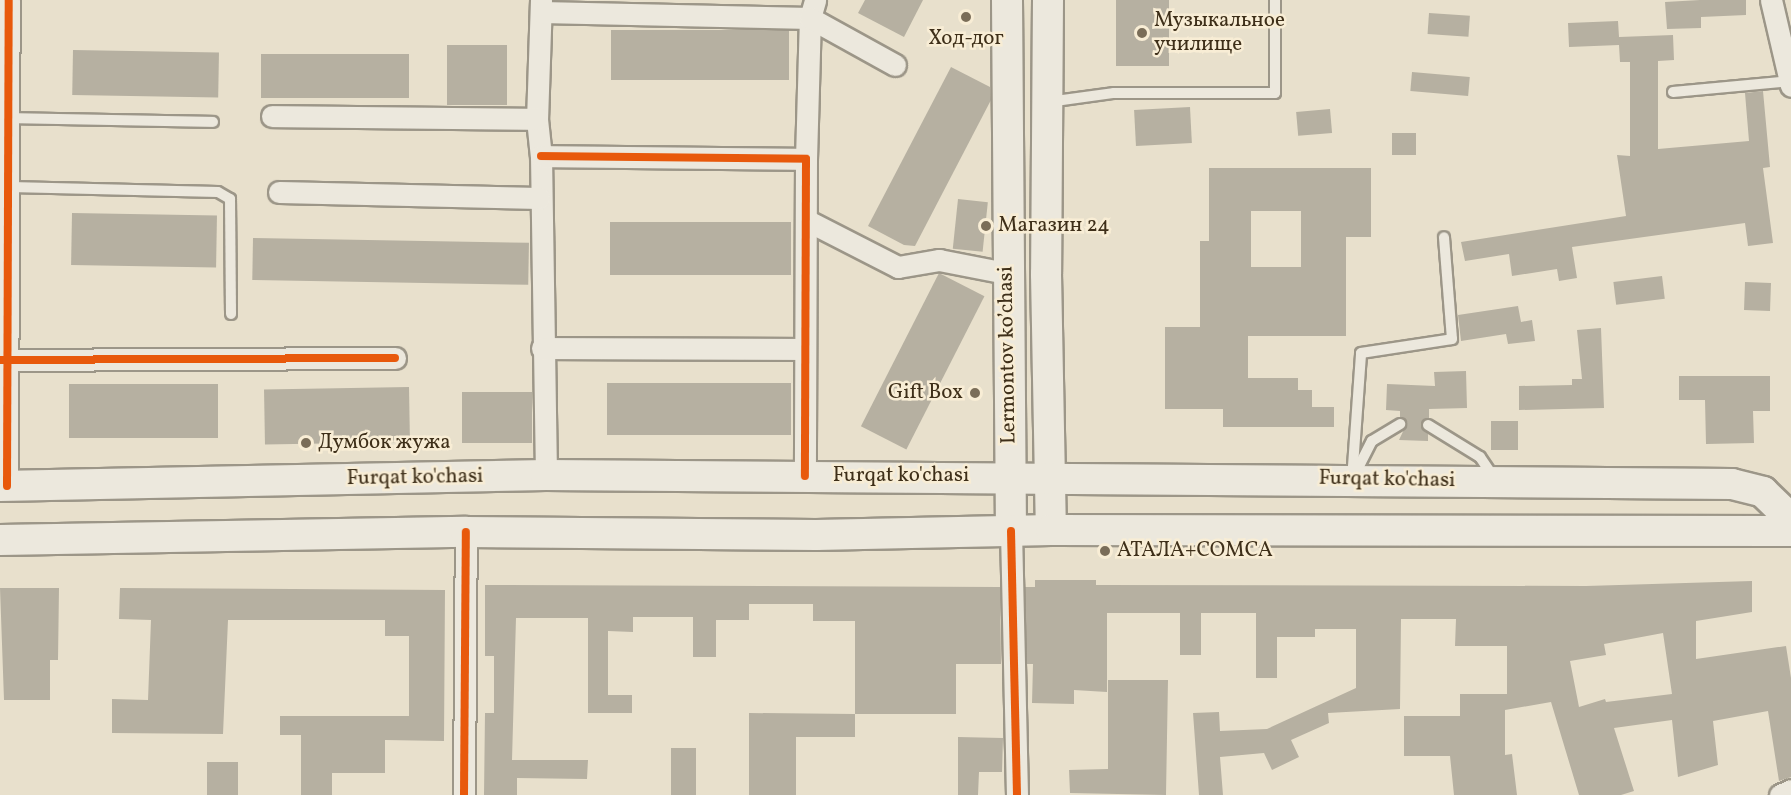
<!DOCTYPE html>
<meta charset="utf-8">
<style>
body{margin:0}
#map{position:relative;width:1791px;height:795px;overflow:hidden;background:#e8e0cc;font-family:Vollkorn,serif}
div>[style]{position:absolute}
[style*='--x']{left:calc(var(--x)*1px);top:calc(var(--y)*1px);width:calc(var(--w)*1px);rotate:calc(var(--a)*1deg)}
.building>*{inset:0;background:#b6b0a1;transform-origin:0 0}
.roads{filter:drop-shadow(2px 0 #9c9688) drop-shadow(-2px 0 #9c9688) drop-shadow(0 2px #9c9688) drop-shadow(0 -2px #9c9688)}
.service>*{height:10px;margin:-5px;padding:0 5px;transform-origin:5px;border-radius:5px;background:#ece8dd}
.minor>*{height:21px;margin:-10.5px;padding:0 10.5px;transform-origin:10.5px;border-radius:10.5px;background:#ece8dd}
.secondary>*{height:30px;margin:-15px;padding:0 15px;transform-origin:15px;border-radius:15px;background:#ece8dd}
.cycleway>*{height:8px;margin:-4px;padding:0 4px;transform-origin:4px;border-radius:4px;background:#e8590c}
.dots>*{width:16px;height:16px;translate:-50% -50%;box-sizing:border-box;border:3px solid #f8edd5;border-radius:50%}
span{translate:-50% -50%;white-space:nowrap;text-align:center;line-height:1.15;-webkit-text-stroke:5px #f8edd5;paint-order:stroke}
.poi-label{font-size:21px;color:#3e2f19}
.left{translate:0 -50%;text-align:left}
.right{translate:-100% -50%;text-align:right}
.street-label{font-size:21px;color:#3e2f19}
</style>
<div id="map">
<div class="building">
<div style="clip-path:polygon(865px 0,923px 0,904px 37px,858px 13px)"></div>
<div style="left:1116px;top:0;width:53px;height:66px"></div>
<div style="clip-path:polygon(1700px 0,1746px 0,1746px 15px,1701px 17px,1701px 28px,1667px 29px,1665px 2px)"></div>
<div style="left:1429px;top:13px;width:41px;height:21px;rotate:4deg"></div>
<div style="clip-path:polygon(1618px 21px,1619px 37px,1673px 35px,1674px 60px,1658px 61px,1658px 149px,1749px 141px,1745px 93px,1763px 91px,1770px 167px,1763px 168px,1773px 243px,1748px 246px,1745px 223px,1572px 247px,1577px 278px,1559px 281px,1557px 269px,1512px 276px,1509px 254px,1465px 261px,1461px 242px,1626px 216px,1617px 155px,1630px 156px,1630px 62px,1620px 62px,1619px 45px,1569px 47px,1568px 23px)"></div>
<div style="left:789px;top:30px;width:50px;height:178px;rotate:90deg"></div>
<div style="left:447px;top:45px;width:60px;height:60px"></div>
<div style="left:73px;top:50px;width:146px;height:45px;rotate:1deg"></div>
<div style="left:261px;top:54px;width:148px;height:44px"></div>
<div style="clip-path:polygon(951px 67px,990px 87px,991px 100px,915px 246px,904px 245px,868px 226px)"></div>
<div style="left:1412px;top:72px;width:58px;height:19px;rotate:5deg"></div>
<div style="left:1190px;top:107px;width:36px;height:56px;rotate:87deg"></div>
<div style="left:1330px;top:109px;width:24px;height:34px;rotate:85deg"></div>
<div style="left:1416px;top:133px;width:22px;height:24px;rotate:90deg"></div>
<div style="clip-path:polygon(evenodd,1209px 168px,1371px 168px,1371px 237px,1346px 237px,1346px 336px,1248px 336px,1248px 378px,1298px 378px,1298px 390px,1312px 390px,1312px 407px,1334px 407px,1334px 427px,1223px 427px,1223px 409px,1165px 409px,1165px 327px,1200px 327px,1200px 241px,1209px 241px,1209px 168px,1251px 211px,1301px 211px,1301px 267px,1251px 267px,1251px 211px)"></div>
<div style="left:958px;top:199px;width:30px;height:50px;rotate:6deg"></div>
<div style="left:72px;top:213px;width:145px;height:52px;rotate:1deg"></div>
<div style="left:791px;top:222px;width:53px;height:181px;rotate:90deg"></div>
<div style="left:253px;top:238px;width:276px;height:42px;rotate:1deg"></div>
<div style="left:939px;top:273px;width:51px;height:172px;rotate:27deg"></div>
<div style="left:1662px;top:276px;width:23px;height:49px;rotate:83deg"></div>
<div style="left:1745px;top:282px;width:26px;height:28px;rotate:2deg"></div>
<div style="clip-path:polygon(1518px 306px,1521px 322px,1532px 320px,1535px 341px,1508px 344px,1506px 334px,1461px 341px,1458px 315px)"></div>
<div style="clip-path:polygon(1601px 328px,1604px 408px,1519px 410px,1519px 386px,1572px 385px,1572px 379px,1582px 379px,1577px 330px)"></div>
<div style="clip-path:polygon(1466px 371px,1467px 408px,1429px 409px,1429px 418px,1421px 424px,1428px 434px,1428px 441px,1399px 440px,1407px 423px,1400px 417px,1400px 411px,1386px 410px,1387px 384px,1435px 386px,1434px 372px)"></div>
<div style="clip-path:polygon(1679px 376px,1770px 376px,1770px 411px,1753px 411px,1754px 443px,1706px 444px,1705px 400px,1679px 400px)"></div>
<div style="left:791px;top:383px;width:52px;height:184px;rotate:90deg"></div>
<div style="left:69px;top:384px;width:149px;height:54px"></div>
<div style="left:409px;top:387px;width:55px;height:145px;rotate:89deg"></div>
<div style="left:462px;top:392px;width:70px;height:51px"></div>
<div style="left:1491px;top:421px;width:27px;height:29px"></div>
<div style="clip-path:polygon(evenodd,1035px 580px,1096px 580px,1096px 585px,1586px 586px,1752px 581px,1752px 612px,1696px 621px,1696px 659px,1786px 646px,1791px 678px,1791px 777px,1779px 781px,1768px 711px,1713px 721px,1718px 765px,1678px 777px,1672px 720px,1614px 728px,1634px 791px,1621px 795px,1579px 795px,1551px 702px,1505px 710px,1505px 755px,1512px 754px,1517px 795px,1454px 795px,1450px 756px,1404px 756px,1404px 716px,1460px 716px,1460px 694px,1507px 694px,1507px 646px,1455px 646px,1456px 619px,1401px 619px,1400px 709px,1328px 713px,1329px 723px,1291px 740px,1299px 757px,1272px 770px,1264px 753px,1220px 757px,1223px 795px,1199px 795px,1193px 713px,1219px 712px,1220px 731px,1267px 729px,1356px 688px,1356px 629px,1315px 629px,1315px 637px,1277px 637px,1277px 678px,1256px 678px,1256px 613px,1201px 613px,1201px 655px,1180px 655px,1180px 613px,1107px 613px,1107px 692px,1074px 690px,1074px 704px,1032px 703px,1033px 664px,1027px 664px,1025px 587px,1035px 587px,1035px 580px,1663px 633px,1672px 694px,1606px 702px,1605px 699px,1579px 707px,1570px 661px,1606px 655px,1604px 644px,1663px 633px)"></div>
<div style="clip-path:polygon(485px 585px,1000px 587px,1001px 664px,956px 664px,956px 714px,855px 714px,855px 621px,813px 621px,813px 604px,749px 604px,749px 620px,716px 620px,716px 657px,693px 657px,693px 617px,633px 617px,633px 632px,608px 631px,608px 695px,632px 695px,632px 713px,588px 713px,588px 618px,516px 618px,512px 760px,588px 760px,587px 779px,517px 778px,517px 795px,484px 795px,485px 713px,494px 713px,494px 656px,485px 656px)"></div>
<div style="clip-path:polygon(0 588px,59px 588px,58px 660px,50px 660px,50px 700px,4px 700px)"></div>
<div style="clip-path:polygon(120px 588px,445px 590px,444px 741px,385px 740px,385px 773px,332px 773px,332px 795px,301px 795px,301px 735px,280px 735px,280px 716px,409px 716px,409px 636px,385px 636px,385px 620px,228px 620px,223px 734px,112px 733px,112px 699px,148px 700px,151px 620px,119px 619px)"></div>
<div style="clip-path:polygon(1108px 680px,1168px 680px,1166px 795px,1070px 793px,1069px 770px,1108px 769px)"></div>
<div style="clip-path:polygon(749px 713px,855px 714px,855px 737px,796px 737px,796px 795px,749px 795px)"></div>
<div style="clip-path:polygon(958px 737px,1003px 738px,1002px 772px,979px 772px,978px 795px,958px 795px)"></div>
<div style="left:671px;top:748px;width:25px;height:47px"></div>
<div style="left:207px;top:762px;width:31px;height:33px"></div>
</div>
<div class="roads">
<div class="service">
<div style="--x:1673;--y:92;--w:119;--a:-5.3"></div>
<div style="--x:1048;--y:102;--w:67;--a:-7.8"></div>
<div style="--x:1114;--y:93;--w:161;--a:0"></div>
<div style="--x:1275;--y:93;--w:93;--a:-90"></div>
<div style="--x:10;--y:118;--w:203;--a:1.1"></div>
<div style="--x:10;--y:187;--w:208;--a:1.4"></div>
<div style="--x:218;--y:192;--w:14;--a:30"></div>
<div style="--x:230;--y:199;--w:115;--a:89.5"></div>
<div style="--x:1428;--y:425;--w:61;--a:31.6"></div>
<div style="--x:1480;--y:457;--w:27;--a:56"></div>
<div style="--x:1355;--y:474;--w:37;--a:-63"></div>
<div style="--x:1372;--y:441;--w:33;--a:-31"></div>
<div style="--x:1352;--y:480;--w:127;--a:-85.9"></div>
<div style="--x:1361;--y:353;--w:92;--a:-8.7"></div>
<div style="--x:1452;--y:339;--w:102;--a:-94.5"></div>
</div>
<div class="minor">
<div style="--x:541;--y:0;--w:119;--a:91.9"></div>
<div style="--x:537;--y:119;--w:37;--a:84"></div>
<div style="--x:541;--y:156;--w:319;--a:89.1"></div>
<div style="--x:1771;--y:0;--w:88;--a:76.9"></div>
<div style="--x:541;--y:12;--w:269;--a:1.3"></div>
<div style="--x:810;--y:18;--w:19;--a:-74"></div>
<div style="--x:272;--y:116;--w:265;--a:0.6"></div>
<div style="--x:541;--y:156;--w:265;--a:0.6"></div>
<div style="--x:806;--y:159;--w:317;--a:90.2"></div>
<div style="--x:806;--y:159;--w:141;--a:-88.4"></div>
<div style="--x:810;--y:18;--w:97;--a:28.9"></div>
<div style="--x:279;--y:192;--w:260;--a:1.3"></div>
<div style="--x:808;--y:221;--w:101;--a:27.1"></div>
<div style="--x:898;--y:267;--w:42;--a:-9.7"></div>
<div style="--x:939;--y:260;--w:68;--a:11"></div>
<div style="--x:542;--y:348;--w:260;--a:0.2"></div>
<div style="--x:0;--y:360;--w:395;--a:-0.3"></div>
<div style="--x:7;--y:486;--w:486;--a:-89.8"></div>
<div style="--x:1011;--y:531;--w:264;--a:88.7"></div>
<div style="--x:464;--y:795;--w:263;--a:-89.6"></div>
<div style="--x:1780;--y:795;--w:12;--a:-24"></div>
</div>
<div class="secondary">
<div style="--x:1007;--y:0;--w:531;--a:89.57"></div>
<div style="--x:1048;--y:0;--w:274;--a:90.4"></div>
<div style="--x:1046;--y:274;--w:256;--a:88.9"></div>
<div style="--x:0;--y:486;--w:546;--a:-1.15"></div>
<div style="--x:546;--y:475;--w:1186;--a:0.43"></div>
<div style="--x:1732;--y:484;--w:32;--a:14"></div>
<div style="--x:1763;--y:492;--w:39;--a:44"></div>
<div style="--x:0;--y:540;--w:466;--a:-1"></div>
<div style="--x:466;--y:532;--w:350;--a:0.5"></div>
<div style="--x:816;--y:535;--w:235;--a:-1.2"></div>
<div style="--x:1051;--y:530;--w:740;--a:0.08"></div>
</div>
</div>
<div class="cycleway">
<div style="--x:541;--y:156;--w:265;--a:0.6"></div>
<div style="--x:806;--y:159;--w:317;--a:90.2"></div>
<div style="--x:0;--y:360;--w:395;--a:-0.3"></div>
<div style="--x:7;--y:486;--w:486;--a:-89.8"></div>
<div style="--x:1011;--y:531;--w:264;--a:88.7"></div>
<div style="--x:464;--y:795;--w:263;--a:-89.6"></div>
</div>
<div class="dots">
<div style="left:966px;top:17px;background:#7a6d58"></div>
<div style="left:1142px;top:33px;background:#7a6d58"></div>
<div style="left:986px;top:226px;background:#7a6d58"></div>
<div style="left:975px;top:393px;background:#7a6d58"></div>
<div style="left:306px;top:443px;background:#7a6d58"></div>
<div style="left:1105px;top:551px;background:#7a6d58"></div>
</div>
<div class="poi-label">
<span class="left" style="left:1154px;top:33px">Музыкальное<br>училище</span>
<span style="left:966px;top:39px">Ход-дог</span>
<span class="left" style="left:998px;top:226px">Магазин 24</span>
<span class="right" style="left:963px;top:393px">Gift Box</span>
<span class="left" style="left:318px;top:443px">Думбок жужа</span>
<span class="left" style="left:1117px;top:551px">АТАЛА+СОМСА</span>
</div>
<div class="street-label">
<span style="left:1008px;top:355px;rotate:-91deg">Lermontov ko’chasi</span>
<span style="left:901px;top:476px">Furqat ko'chasi</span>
<span style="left:415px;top:478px;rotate:-1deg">Furqat ko'chasi</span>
<span style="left:1387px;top:480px;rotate:1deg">Furqat ko'chasi</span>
</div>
</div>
